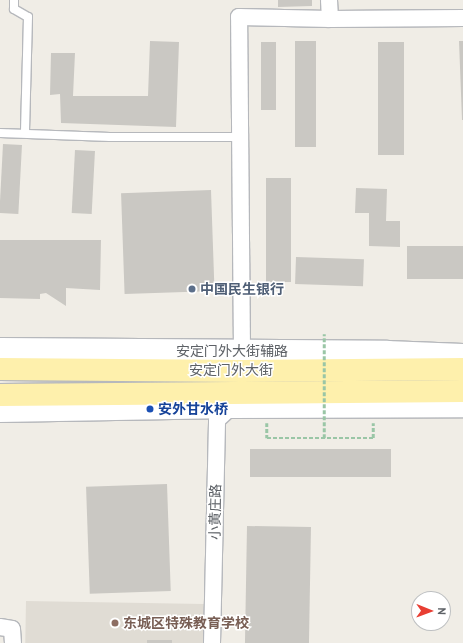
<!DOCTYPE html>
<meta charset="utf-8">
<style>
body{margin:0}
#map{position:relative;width:463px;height:643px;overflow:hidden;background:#f0ede6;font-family:"PT Sans","Noto Sans SC",sans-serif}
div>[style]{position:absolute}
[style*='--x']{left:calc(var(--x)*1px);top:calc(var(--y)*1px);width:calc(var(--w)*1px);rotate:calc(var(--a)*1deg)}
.education>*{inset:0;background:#e0dcd4;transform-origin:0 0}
.building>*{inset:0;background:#cac8c3;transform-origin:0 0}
.path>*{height:2.5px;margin-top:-1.25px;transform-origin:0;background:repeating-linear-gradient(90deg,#9ac6a6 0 4px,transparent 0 6px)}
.roads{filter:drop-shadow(1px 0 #b6b8bc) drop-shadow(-1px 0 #b6b8bc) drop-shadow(0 1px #b6b8bc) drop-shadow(0 -1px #b6b8bc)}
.lane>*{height:8px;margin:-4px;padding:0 4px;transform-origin:4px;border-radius:4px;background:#fff}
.street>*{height:16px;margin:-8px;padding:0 8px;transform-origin:8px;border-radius:8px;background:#fff}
.secondary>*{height:22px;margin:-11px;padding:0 11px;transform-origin:11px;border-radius:11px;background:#fff}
.primary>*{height:22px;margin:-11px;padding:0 11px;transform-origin:11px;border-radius:11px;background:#fef0ac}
.path-bridge>*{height:2.5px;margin-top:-1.25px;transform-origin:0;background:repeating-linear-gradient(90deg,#9ac6a6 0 4px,transparent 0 6px)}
.dots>*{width:11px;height:11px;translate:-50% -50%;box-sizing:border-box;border:2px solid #fff;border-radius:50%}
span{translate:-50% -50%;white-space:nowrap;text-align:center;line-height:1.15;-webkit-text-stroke:3px #fff;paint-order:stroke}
.service-label{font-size:14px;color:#4e5e75;font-weight:700}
.left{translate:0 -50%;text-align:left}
.street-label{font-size:14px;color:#5d6166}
.transit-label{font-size:14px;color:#164399;font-weight:700}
.education-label{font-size:14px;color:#785e54;font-weight:700}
.north{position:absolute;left:411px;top:591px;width:40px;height:40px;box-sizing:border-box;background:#fff;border:1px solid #bec0c2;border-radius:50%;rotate:91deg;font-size:11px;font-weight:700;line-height:16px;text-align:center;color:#5d6166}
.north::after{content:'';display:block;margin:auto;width:14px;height:18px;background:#e83e33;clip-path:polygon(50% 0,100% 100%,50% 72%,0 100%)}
</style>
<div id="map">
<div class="education">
<div style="left:26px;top:601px;width:178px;height:42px;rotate:1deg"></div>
</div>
<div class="building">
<div style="clip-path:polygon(278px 0,312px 0,312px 6px,278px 7px)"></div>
<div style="clip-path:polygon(150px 41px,179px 42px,176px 127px,61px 123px,60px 94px,50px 95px,51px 53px,75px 53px,73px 96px,148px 96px)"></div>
<div style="left:295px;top:41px;width:21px;height:106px"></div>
<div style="clip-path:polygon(459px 41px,463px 41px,463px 120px,462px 120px)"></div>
<div style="left:261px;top:42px;width:15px;height:68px"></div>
<div style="left:404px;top:42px;width:113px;height:26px;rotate:90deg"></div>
<div style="left:3px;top:144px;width:19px;height:69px;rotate:3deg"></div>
<div style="left:75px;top:150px;width:20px;height:63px;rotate:3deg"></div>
<div style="left:266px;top:178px;width:25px;height:104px"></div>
<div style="clip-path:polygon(356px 188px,387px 189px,386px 221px,400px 221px,400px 247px,369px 246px,369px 213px,355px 213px)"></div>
<div style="left:211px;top:190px;width:101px;height:90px;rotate:88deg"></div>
<div style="clip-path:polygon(0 240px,101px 240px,100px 290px,66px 288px,66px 306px,46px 293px,40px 294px,40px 299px,0 298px)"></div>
<div style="left:463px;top:246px;width:33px;height:56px;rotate:90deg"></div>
<div style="left:296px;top:257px;width:68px;height:27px;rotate:2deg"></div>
<div style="left:391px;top:449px;width:28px;height:141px;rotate:90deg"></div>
<div style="left:167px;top:484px;width:107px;height:81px;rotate:88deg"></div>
<div style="left:247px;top:526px;width:64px;height:117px;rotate:1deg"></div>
<div style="left:147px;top:640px;width:25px;height:3px"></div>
</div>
<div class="path">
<div style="--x:267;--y:423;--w:15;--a:90"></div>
<div style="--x:267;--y:438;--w:106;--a:0"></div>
<div style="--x:373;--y:438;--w:15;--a:-90"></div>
</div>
<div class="roads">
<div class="lane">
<div style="--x:14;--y:0;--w:9;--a:90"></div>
<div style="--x:14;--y:9;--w:16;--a:30"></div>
<div style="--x:28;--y:17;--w:116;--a:91.5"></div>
<div style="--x:0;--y:133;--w:110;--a:2.1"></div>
<div style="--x:110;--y:137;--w:130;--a:0"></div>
</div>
<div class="street">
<div style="--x:329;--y:0;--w:19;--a:87"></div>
<div style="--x:242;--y:351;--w:334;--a:-90.5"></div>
<div style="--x:239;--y:17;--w:91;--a:1.3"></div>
<div style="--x:330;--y:19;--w:133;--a:-0.4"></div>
<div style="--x:0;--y:627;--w:12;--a:9"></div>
<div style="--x:12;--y:629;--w:14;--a:86"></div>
<div style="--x:212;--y:643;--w:223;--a:-88.7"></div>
<div style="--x:217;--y:420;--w:23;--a:-43"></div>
</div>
<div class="secondary">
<div style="--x:0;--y:349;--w:387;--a:0.4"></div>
<div style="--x:387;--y:352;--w:76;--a:2.3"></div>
<div style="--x:0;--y:411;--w:231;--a:-1"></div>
<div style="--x:231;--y:407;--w:232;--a:-0.2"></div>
</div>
<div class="primary">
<div style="--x:0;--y:369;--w:242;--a:0.5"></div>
<div style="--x:242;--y:371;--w:221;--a:-0.5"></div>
<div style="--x:0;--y:395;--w:463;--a:-0.5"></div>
</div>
</div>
<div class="path-bridge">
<div style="--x:324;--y:438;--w:104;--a:-90"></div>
</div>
<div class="dots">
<div style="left:192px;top:289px;background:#5c6f8a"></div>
<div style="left:150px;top:409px;background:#1a4fb4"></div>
<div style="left:115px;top:623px;background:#8d6e63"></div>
</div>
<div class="service-label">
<span class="left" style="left:200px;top:289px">中国民生银行</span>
</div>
<div class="street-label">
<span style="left:232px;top:351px">安定门外大街辅路</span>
<span style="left:231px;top:370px">安定门外大街</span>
<span style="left:215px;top:512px;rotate:-89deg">小黄庄路</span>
</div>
<div class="transit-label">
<span class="left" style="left:158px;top:409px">安外甘水桥</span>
</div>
<div class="education-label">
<span class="left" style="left:123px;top:623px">东城区特殊教育学校</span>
</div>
<div class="north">N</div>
</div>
